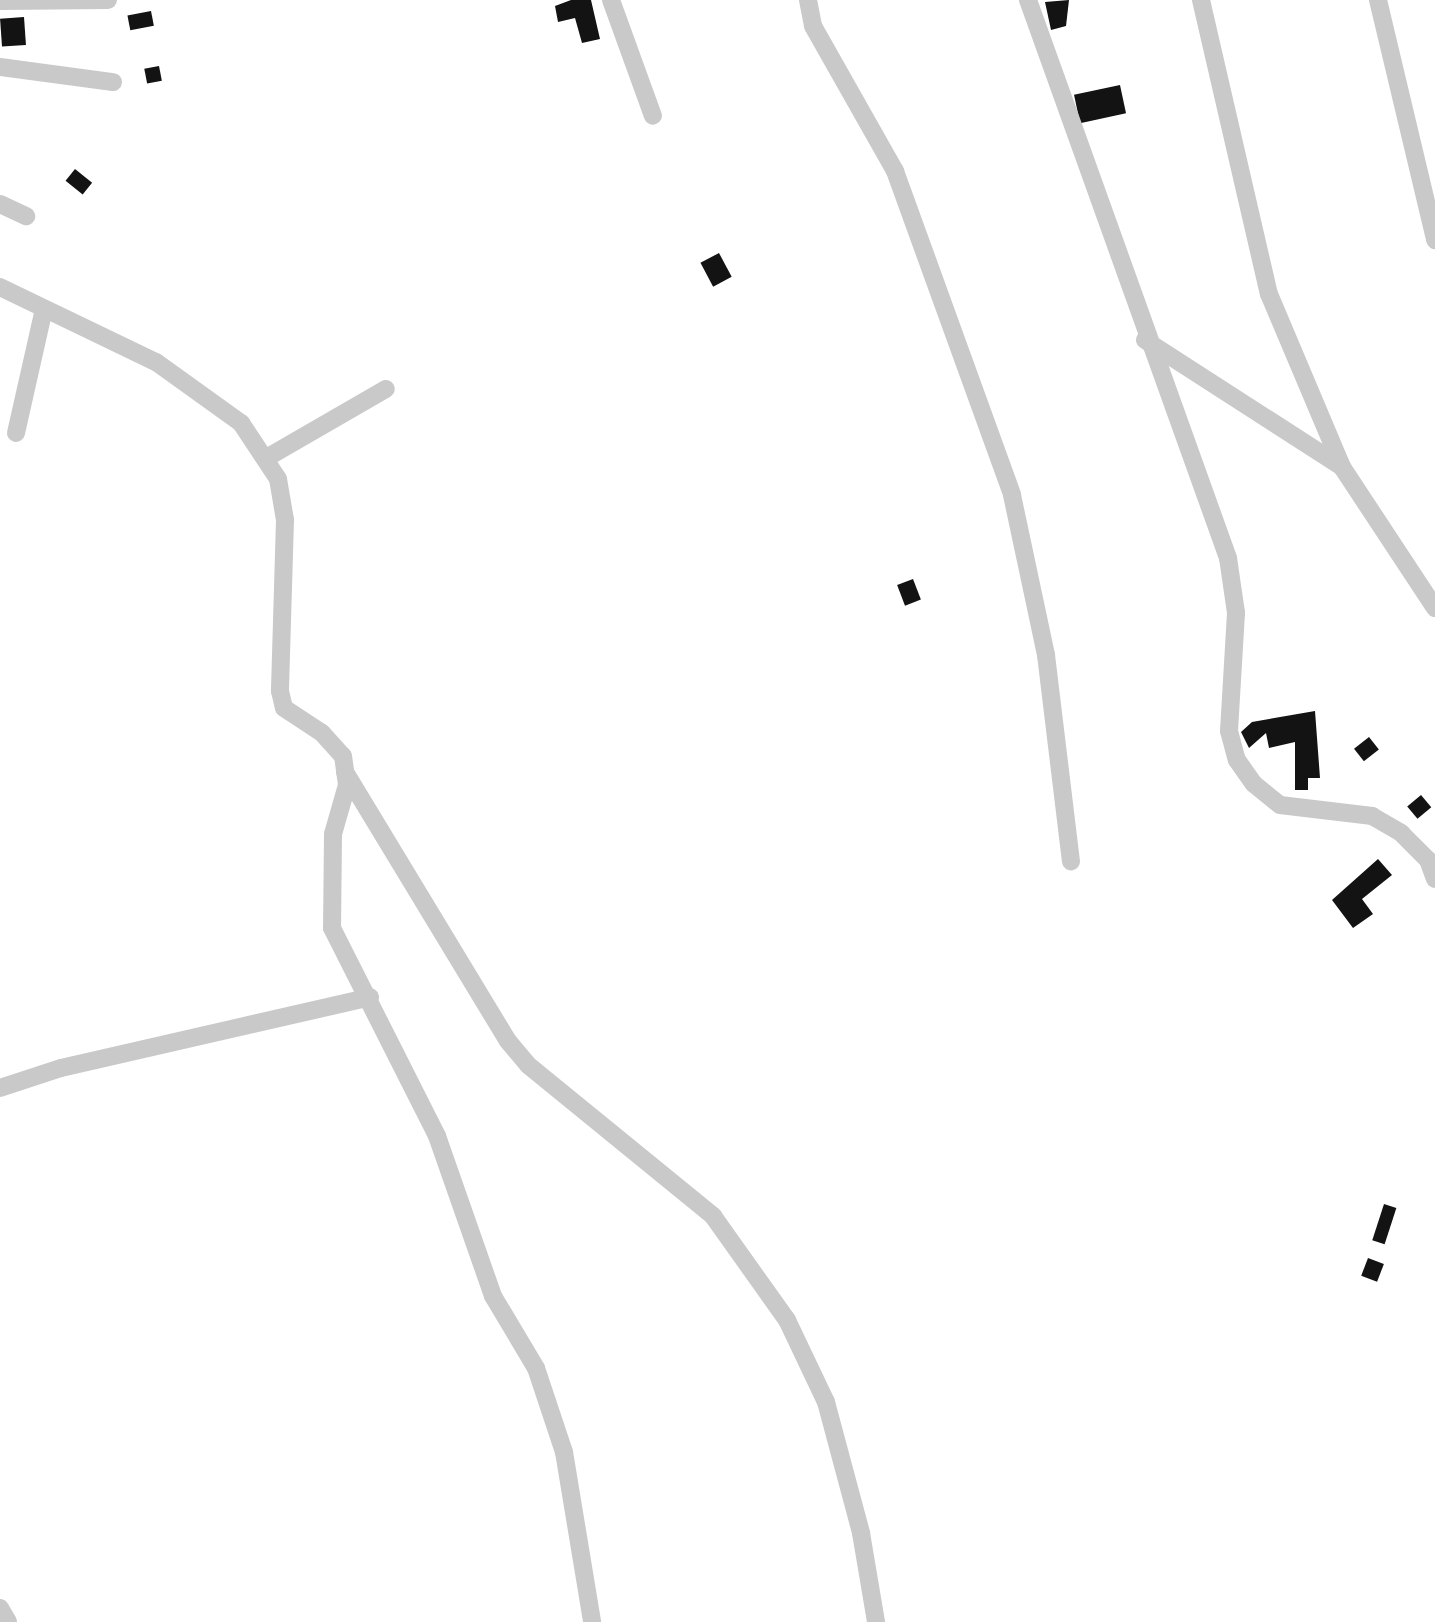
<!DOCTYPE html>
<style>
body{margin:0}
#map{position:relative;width:1435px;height:1622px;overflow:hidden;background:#fff;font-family:"Fira Sans Condensed",sans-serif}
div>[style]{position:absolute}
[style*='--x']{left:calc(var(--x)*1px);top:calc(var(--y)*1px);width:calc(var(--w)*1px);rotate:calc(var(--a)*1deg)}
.building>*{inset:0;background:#131313;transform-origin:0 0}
.minor>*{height:18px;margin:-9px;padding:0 9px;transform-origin:9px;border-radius:9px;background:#c9c9c9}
span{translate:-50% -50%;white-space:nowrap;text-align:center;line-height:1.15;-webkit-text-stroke:7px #fff;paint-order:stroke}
</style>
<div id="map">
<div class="building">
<div style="clip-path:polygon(571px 0,591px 0,600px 39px,582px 43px,575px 18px,558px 22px,555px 6px)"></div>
<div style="clip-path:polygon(1069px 0,1066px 26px,1051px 30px,1045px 2px)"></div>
<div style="left:151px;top:11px;width:15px;height:24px;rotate:79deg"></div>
<div style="left:24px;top:17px;width:28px;height:24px;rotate:86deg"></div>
<div style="left:159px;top:66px;width:15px;height:15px;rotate:79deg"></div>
<div style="left:1120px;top:85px;width:29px;height:47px;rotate:78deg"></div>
<div style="left:75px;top:169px;width:22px;height:15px;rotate:39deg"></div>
<div style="left:719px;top:253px;width:27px;height:21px;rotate:62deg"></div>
<div style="left:913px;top:579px;width:22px;height:17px;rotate:69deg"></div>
<div style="clip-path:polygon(1315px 711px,1320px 778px,1308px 778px,1308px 790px,1295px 790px,1295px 742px,1269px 748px,1266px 733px,1249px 748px,1241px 732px,1252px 722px)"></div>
<div style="left:1369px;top:737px;width:16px;height:19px;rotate:52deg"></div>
<div style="left:1421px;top:795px;width:16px;height:18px;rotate:50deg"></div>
<div style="clip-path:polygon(1378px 859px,1392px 875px,1362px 899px,1373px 914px,1353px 928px,1332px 900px)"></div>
<div style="left:1384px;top:1204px;width:13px;height:38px;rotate:18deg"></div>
<div style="left:1368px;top:1258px;width:17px;height:19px;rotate:21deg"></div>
</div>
<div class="minor">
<div style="--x:611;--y:0;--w:123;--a:70.1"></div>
<div style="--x:808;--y:0;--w:26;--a:79"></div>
<div style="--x:813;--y:26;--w:167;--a:60.5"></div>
<div style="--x:895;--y:171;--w:344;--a:70.1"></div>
<div style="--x:1012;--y:495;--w:164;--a:78"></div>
<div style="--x:1046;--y:655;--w:208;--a:83.1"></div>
<div style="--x:1028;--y:0;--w:593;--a:70.28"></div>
<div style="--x:1228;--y:558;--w:56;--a:81.7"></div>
<div style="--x:1236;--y:613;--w:118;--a:93.4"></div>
<div style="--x:1229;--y:731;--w:30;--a:75"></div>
<div style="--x:1237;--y:760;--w:29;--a:55"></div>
<div style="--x:1254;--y:784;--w:33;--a:39"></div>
<div style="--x:1280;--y:805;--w:93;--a:6.8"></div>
<div style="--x:1372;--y:816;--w:34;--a:30"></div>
<div style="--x:1401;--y:833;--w:38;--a:45"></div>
<div style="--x:1428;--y:860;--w:20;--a:70"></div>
<div style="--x:1201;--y:0;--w:302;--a:77"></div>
<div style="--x:1269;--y:294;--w:188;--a:67.1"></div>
<div style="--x:1342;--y:467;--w:169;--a:56.6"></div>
<div style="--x:1378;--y:0;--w:247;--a:76.6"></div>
<div style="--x:0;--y:1;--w:108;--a:-0.5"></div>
<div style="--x:0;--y:67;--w:114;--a:7.6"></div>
<div style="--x:0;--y:204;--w:29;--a:25"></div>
<div style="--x:0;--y:287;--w:173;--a:25.7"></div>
<div style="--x:156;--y:362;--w:105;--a:35.7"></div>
<div style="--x:241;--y:423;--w:67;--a:56.5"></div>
<div style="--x:278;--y:479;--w:42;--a:80.3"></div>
<div style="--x:285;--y:520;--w:171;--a:91.7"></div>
<div style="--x:280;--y:691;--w:17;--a:77"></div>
<div style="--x:284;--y:708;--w:45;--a:33.3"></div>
<div style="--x:322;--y:733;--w:31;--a:48"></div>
<div style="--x:343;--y:756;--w:29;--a:82"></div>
<div style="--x:347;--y:785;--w:51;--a:105.9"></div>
<div style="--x:333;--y:834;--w:94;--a:90.6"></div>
<div style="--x:332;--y:928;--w:233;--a:63.2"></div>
<div style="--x:437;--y:1136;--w:170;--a:70.7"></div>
<div style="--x:493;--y:1296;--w:84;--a:59.2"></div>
<div style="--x:536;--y:1368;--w:89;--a:71.6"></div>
<div style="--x:564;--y:1452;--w:172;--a:80.6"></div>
<div style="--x:1145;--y:340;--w:234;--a:32.8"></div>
<div style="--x:16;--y:433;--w:127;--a:-77.3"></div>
<div style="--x:268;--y:457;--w:136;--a:-30"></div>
<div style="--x:345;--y:772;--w:315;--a:58.8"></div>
<div style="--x:508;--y:1041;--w:31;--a:50"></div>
<div style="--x:528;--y:1065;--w:239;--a:39.2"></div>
<div style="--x:713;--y:1216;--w:128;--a:54.6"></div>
<div style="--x:787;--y:1320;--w:91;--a:64.6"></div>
<div style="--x:826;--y:1402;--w:136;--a:75"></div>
<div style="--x:861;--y:1533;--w:90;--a:80.4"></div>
<div style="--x:0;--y:1088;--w:64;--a:-18.2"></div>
<div style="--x:61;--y:1068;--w:317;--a:-12.9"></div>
<div style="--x:0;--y:1608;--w:16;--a:60"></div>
</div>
</div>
